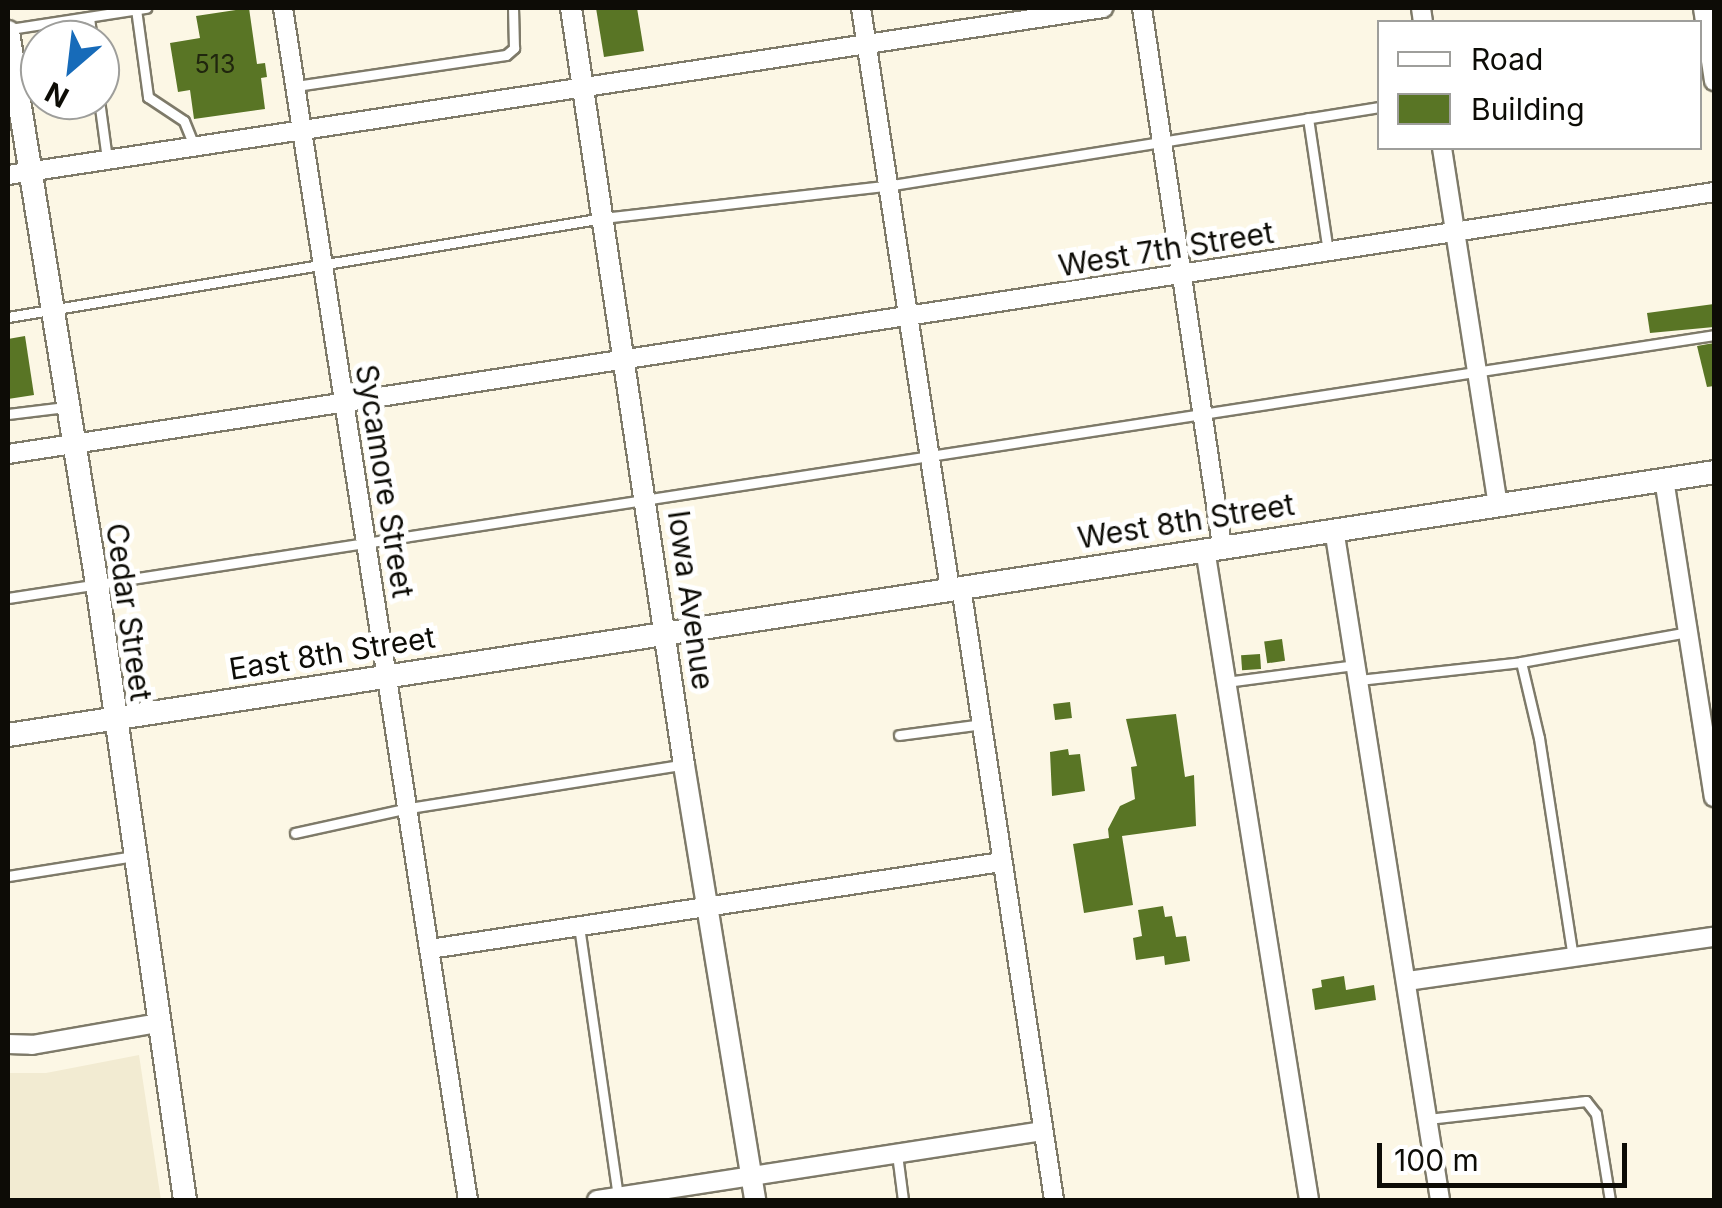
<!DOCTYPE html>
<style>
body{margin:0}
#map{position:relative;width:1722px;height:1208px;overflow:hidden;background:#fcf7e5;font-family:Inter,sans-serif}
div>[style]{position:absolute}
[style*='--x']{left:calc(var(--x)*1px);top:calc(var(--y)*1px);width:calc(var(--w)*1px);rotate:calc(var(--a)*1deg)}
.built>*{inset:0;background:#f2ebd2}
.building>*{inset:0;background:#597525;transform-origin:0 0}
.roads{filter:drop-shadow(2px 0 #7e7a69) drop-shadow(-2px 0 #7e7a69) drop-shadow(0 2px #7e7a69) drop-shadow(0 -2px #7e7a69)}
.service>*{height:9px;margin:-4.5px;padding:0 4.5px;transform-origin:4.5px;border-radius:4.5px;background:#fff}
.minor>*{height:18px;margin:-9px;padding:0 9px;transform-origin:9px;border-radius:9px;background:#fff}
.tertiary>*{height:20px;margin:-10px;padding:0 10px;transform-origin:10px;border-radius:10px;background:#fff}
.secondary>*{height:22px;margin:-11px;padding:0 11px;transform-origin:11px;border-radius:11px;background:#fff}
span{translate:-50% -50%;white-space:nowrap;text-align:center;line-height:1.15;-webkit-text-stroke:10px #fff;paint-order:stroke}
.number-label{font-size:25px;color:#20260e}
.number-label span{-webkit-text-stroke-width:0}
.street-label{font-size:30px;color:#0d0c06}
.frame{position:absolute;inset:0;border:10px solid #0d0c06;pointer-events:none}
.legend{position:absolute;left:1377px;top:20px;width:325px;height:130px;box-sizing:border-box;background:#fff;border:2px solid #9e9e9b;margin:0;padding:12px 18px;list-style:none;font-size:30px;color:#0d0c06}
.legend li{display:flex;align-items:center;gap:20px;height:50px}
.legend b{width:50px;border:2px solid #9e9e9b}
.north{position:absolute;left:20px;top:20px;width:100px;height:100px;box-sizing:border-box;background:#fff;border:2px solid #9e9e9b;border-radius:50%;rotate:208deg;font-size:28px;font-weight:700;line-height:40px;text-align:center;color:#0d0c06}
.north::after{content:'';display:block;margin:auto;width:35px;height:45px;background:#176bb9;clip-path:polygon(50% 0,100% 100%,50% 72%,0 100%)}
.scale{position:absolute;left:1377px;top:1143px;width:250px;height:45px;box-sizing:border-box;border:5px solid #0d0c06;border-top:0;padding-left:12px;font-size:30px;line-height:35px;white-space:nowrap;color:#0d0c06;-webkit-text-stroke:8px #fff;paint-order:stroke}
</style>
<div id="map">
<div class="built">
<div style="clip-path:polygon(139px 1055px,161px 1200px,8px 1200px,8px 1073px,46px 1073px)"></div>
</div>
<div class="building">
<div style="clip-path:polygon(249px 8px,257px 64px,265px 63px,267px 77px,261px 78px,265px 109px,194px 119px,190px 90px,178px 92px,170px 43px,200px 38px,196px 16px)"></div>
<div style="clip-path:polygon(596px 8px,637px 8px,644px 51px,604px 57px)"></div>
<div style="clip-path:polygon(1714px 304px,1714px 327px,1650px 333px,1647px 313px)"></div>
<div style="clip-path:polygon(25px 336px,34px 395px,8px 399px,8px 339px)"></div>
<div style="clip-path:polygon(1714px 343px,1714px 386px,1707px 387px,1697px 346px)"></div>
<div style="left:1282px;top:639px;width:22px;height:18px;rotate:82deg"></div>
<div style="left:1260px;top:654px;width:15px;height:19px;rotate:86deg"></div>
<div style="left:1070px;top:702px;width:16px;height:17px;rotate:83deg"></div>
<div style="clip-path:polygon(1176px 714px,1185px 777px,1194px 775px,1196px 826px,1122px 836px,1133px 905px,1084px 913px,1073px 844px,1109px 838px,1108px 829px,1120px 806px,1135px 799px,1131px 767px,1137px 766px,1126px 719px)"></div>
<div style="clip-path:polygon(1068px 749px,1069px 755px,1080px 754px,1085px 791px,1052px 796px,1050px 752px)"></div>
<div style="clip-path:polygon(1163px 906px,1165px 917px,1172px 916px,1176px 937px,1186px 936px,1190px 961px,1165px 965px,1164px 956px,1136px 960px,1133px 938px,1142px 936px,1138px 910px)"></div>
<div style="clip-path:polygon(1344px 976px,1346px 990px,1374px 985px,1376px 1000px,1315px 1010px,1312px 989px,1322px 987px,1321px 980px)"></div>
</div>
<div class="roads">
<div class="service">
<div style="--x:136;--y:9;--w:89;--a:82.2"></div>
<div style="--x:148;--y:97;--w:43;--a:33.7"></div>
<div style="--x:184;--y:121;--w:27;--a:68"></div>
<div style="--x:89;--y:17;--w:23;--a:83"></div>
<div style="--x:10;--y:29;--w:138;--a:-8.8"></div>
<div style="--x:296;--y:86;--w:212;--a:-8.4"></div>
<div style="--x:506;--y:55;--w:11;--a:-41"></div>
<div style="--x:514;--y:48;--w:40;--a:-91.4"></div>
<div style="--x:99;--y:100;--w:60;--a:82.3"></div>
<div style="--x:1308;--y:118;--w:135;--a:81.5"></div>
<div style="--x:8;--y:317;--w:603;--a:-9.45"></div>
<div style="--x:603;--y:218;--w:285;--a:-6.5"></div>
<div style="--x:886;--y:186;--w:500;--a:-9.09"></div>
<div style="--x:8;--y:414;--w:58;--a:-6.9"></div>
<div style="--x:8;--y:598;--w:1726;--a:-8.76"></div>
<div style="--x:1521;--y:662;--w:78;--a:76.7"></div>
<div style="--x:1539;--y:738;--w:222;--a:81.2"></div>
<div style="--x:1359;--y:680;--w:163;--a:-6.3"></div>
<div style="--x:1521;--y:662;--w:169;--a:-10.2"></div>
<div style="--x:1226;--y:682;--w:131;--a:-7.5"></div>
<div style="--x:899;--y:735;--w:84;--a:-7.5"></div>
<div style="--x:295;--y:833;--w:117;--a:-12.4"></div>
<div style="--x:409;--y:808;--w:275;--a:-9"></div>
<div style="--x:8;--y:876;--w:128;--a:-9"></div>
<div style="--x:579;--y:926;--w:275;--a:81.8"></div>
<div style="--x:1428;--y:1119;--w:159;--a:-6.5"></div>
<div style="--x:1586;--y:1101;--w:16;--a:52"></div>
<div style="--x:1596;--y:1114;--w:87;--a:80.8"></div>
<div style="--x:897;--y:1154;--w:46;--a:82.6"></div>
</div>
<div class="minor">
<div style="--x:283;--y:8;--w:1206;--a:81.18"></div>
<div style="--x:861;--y:8;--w:588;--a:81.29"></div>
<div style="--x:1142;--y:8;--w:543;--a:81.53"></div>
<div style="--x:1421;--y:8;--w:14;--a:82"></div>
<div style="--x:1703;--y:8;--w:74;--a:81.4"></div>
<div style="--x:1442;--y:148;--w:360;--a:81.1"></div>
<div style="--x:8;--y:175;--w:1108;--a:-8.67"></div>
<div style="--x:8;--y:454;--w:1726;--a:-8.73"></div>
<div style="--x:1664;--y:479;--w:322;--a:81.1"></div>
<div style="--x:1334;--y:529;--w:679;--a:81.02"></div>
<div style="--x:1205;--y:549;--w:659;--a:80.92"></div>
<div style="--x:961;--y:587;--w:620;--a:81.37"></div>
<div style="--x:430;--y:949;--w:578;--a:-8.66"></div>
<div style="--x:1407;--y:981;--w:310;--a:-8.2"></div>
<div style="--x:8;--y:1044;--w:24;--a:2"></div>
<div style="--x:32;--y:1045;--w:128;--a:-9.9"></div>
<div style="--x:597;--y:1200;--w:451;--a:-8.8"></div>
</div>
<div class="tertiary">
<div style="--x:571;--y:8;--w:765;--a:81.51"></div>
<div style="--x:684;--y:765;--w:441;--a:80.7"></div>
</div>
<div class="secondary">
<div style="--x:8;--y:32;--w:559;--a:80.84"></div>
<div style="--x:97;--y:584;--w:622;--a:81.87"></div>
<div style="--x:8;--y:735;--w:1726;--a:-8.76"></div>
</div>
</div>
<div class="number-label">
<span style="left:215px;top:64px">513</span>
</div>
<div class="street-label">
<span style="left:1166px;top:249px;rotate:-9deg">West 7th Street</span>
<span style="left:385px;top:481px;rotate:81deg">Sycamore Street</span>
<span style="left:1186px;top:521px;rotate:-9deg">West 8th Street</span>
<span style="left:691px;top:600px;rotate:82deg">Iowa Avenue</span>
<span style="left:129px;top:612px;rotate:82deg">Cedar Street</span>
<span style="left:332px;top:653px;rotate:-9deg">East 8th Street</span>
</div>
<div class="frame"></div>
<ul class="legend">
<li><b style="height:12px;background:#fff"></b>Road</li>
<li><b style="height:28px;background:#597525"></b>Building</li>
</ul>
<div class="north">N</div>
<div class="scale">100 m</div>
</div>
